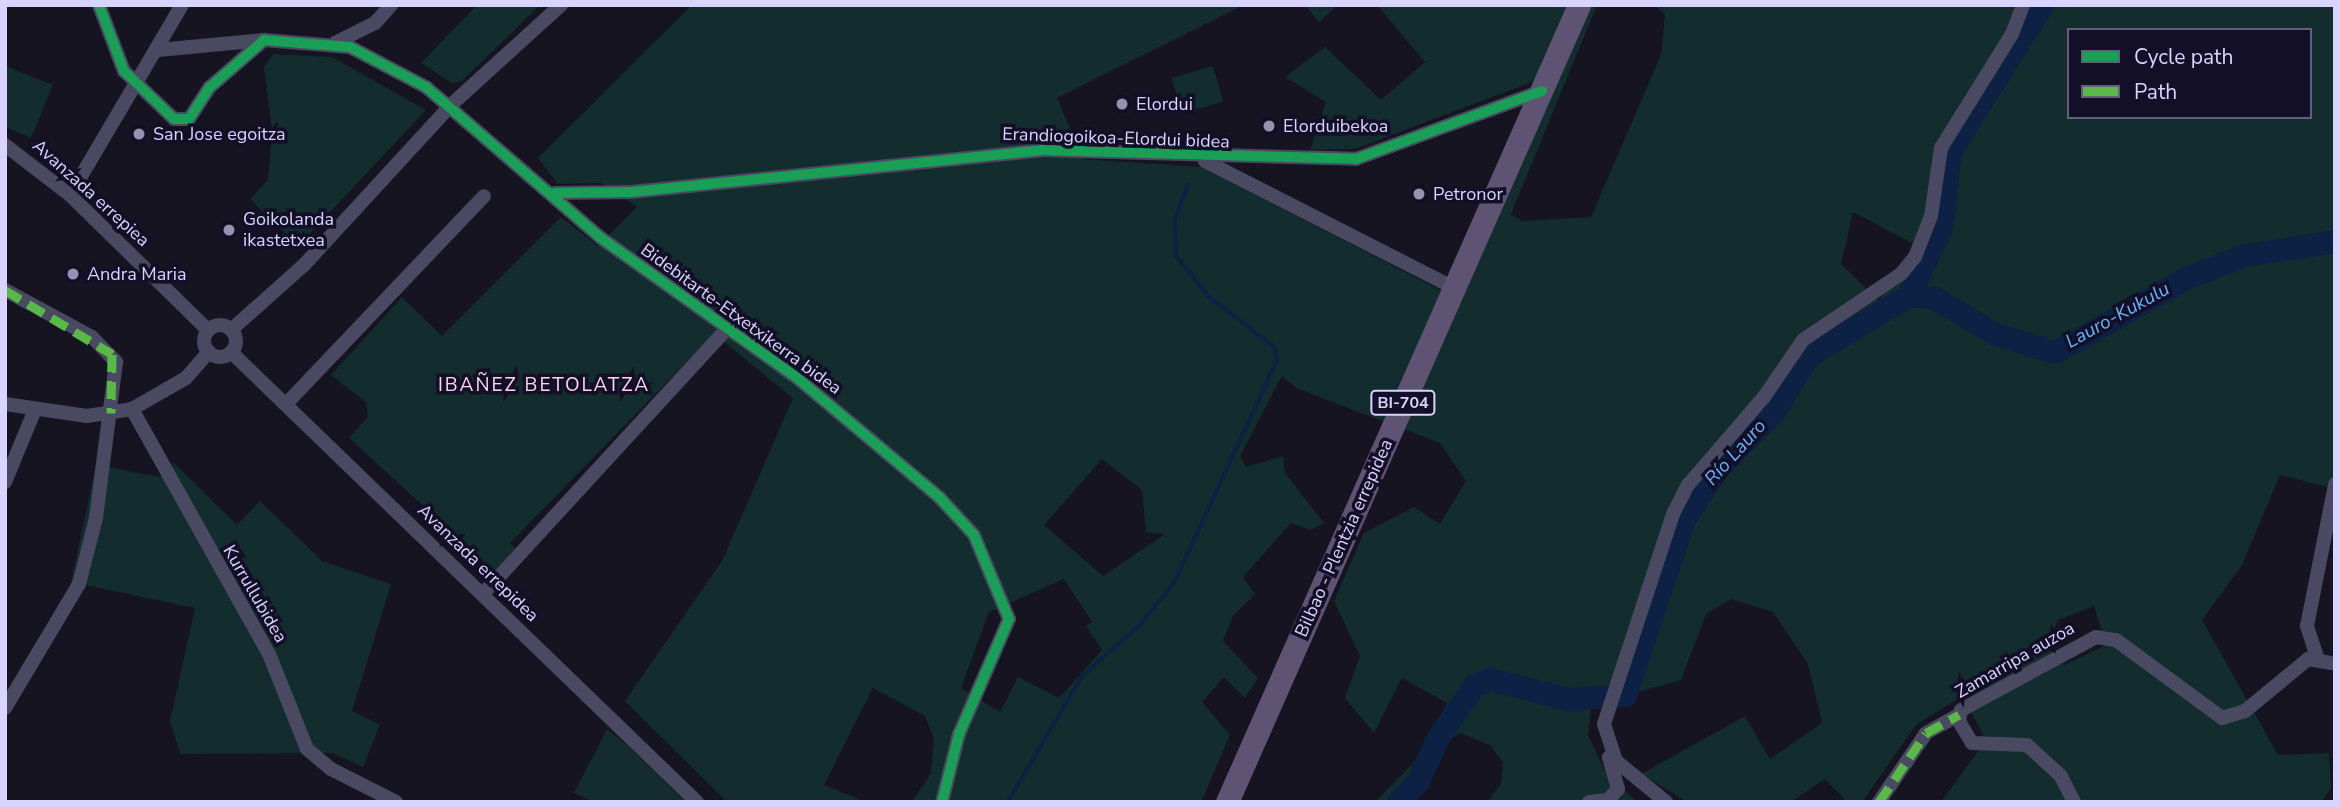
<!DOCTYPE html>
<meta charset="utf-8">
<style>
body{margin:0}
#map{position:relative;width:2340px;height:807px;overflow:hidden;background:#161421;font-family:"Nunito Sans",sans-serif}
div>[style]{position:absolute}
[style*='--x']{left:calc(var(--x)*1px);top:calc(var(--y)*1px);width:calc(var(--w)*1px);rotate:calc(var(--a)*1deg)}
.green>*{inset:0;background:#132c2d;transform-origin:0 0}
.stream>*{height:3.5px;margin:-1.75px;padding:0 1.75px;transform-origin:1.75px;border-radius:1.75px;background:#0d2144}
.river>*{height:23px;margin:-11.5px;padding:0 11.5px;transform-origin:11.5px;border-radius:11.5px;background:#0d2144}
.minor>*{height:14px;margin:-7px;padding:0 7px;transform-origin:7px;border-radius:7px;background:#4a4962}
.minor>.ring{margin:-7px;padding:0;box-sizing:content-box;background:none;border:14px solid #4a4962;border-radius:50%}
.primary>*{height:23px;margin:-11.5px;padding:0 11.5px;transform-origin:11.5px;border-radius:11.5px;background:#5e5373}
.quiet>*{height:9px;margin-top:-4.5px;transform-origin:0;background:repeating-linear-gradient(90deg,#58b947 0 18px,transparent 0 27px)}
.cycleway>*{height:10px;margin:-5px;padding:0 5px;transform-origin:5px;border-radius:5px;background:#1a9f57}
.dots>*{width:19px;height:19px;translate:-50% -50%;box-sizing:border-box;border:4px solid #130f26;border-radius:50%}
span{translate:-50% -50%;white-space:nowrap;text-align:center;line-height:1.15;-webkit-text-stroke:7px #130f26;paint-order:stroke}
.shield-label span{padding:2px 5px;background:#130f26;border:2px solid;border-radius:5px;-webkit-text-stroke-width:0}
.shield-label{font-size:16px;color:#d9d4ff;font-weight:700}
.poi-label{font-size:18px;color:#d9d4ff}
.left{translate:0 -50%;text-align:left}
.street-label{font-size:18px;color:#d9d4ff}
.water-label{font-size:19px;color:#62b6ff;font-style:italic}
.neighbourhood-label{font-size:19px;color:#ffd6f0;letter-spacing:2px}
.frame{position:absolute;inset:0;border:7px solid #d9d4ff;pointer-events:none}
.legend{position:absolute;left:2067px;top:28px;width:245px;height:91px;box-sizing:border-box;background:#130f26;border:2px solid #625e7d;margin:0;padding:9px 12px;list-style:none;font-size:21px;color:#d9d4ff}
.legend li{display:flex;align-items:center;gap:14px;height:35px}
.legend b{width:35px;border:2px solid #625e7d}
</style>
<div id="map">
<div class="green">
<div style="clip-path:polygon(477px 5px,540px 5px,462px 81px,452px 83px,421px 63px)"></div>
<div style="clip-path:polygon(evenodd,692px 5px,1244px 5px,1057px 98px,1083px 159px,1202px 167px,1442px 291px,1537px 80px,1355px 149px,1310px 150px,1326px 102px,1285px 77px,1325px 47px,1381px 100px,1425px 62px,1377px 5px,1597px 5px,1511px 214px,1522px 221px,1591px 217px,1661px 55px,1665px 14px,1654px 5px,2335px 5px,2335px 489px,2280px 475px,2242px 565px,2202px 620px,2278px 755px,2329px 753px,2331px 788px,2321px 802px,1941px 802px,1986px 740px,1962px 696px,1916px 725px,1862px 802px,1847px 802px,1825px 779px,1791px 802px,1688px 802px,1641px 774px,1745px 716px,1770px 759px,1822px 723px,1808px 664px,1773px 612px,1731px 599px,1706px 614px,1681px 680px,1591px 705px,1588px 735px,1610px 781px,1639px 802px,1487px 802px,1501px 784px,1503px 762px,1490px 745px,1460px 733px,1439px 746px,1414px 802px,1375px 802px,1420px 756px,1447px 703px,1402px 678px,1374px 733px,1345px 698px,1360px 656px,1334px 601px,1364px 533px,1414px 507px,1440px 524px,1466px 481px,1440px 443px,1296px 388px,1282px 376px,1240px 456px,1246px 467px,1283px 456px,1285px 473px,1324px 523px,1310px 530px,1291px 523px,1243px 577px,1255px 594px,1233px 616px,1223px 641px,1258px 678px,1245px 698px,1224px 677px,1202px 702px,1230px 735px,1201px 802px,912px 802px,931px 773px,934px 738px,925px 716px,873px 688px,824px 785px,866px 802px,727px 802px,625px 701px,722px 561px,793px 398px,714px 334px,510px 543px,525px 558px,503px 579px,349px 438px,368px 417px,366px 402px,331px 375px,402px 297px,442px 336px,561px 217px,598px 246px,637px 207px,601px 183px,558px 184px,538px 158px,692px 5px,2069px 30px,2310px 30px,2310px 117px,2069px 117px,2069px 30px,692px 5px,1853px 212px,1927px 251px,1878px 300px,1841px 264px,1853px 212px,692px 5px,1102px 459px,1142px 490px,1146px 532px,1165px 534px,1103px 576px,1044px 525px,1102px 459px,692px 5px,1064px 579px,1092px 622px,1086px 626px,1102px 650px,1059px 698px,1018px 677px,1000px 712px,961px 688px,989px 612px,1064px 579px,692px 5px,2094px 606px,2106px 645px,2064px 665px,2047px 647px,2058px 620px,2094px 606px)"></div>
<div style="clip-path:polygon(1305px 5px,1338px 5px,1319px 22px)"></div>
<div style="clip-path:polygon(273px 54px,332px 57px,426px 110px,303px 241px,294px 242px,250px 199px,268px 180px,272px 131px,264px 67px)"></div>
<div style="clip-path:polygon(5px 66px,53px 85px,31px 138px,5px 127px)"></div>
<div style="left:1213px;top:66px;width:37px;height:43px;rotate:74deg"></div>
<div style="clip-path:polygon(174px 463px,237px 525px,260px 501px,322px 561px,391px 584px,352px 711px,380px 725px,363px 767px,333px 753px,180px 754px,170px 721px,195px 608px,71px 582px,96px 465px,160px 477px)"></div>
<div style="clip-path:polygon(607px 729px,627px 745px,686px 802px,594px 802px,574px 793px)"></div>
</div>
<div class="stream">
<div style="--x:1008;--y:802;--w:146;--a:-59.6"></div>
<div style="--x:1082;--y:676;--w:76;--a:-41.3"></div>
<div style="--x:1139;--y:626;--w:58;--a:-51.3"></div>
<div style="--x:1175;--y:581;--w:243;--a:-65.2"></div>
<div style="--x:1277;--y:360;--w:13;--a:-103"></div>
<div style="--x:1274;--y:347;--w:82;--a:-142.4"></div>
<div style="--x:1209;--y:297;--w:53;--a:-128.8"></div>
<div style="--x:1176;--y:256;--w:37;--a:-92"></div>
<div style="--x:1175;--y:219;--w:36;--a:-69"></div>
</div>
<div class="river">
<div style="--x:1909;--y:295;--w:24;--a:5"></div>
<div style="--x:1933;--y:297;--w:72;--a:30.8"></div>
<div style="--x:1995;--y:334;--w:63;--a:16.7"></div>
<div style="--x:2055;--y:352;--w:150;--a:-29.5"></div>
<div style="--x:2186;--y:278;--w:63;--a:-21.3"></div>
<div style="--x:2245;--y:255;--w:91;--a:-8.8"></div>
<div style="--x:1398;--y:802;--w:29;--a:-46"></div>
<div style="--x:1418;--y:781;--w:46;--a:-65.7"></div>
<div style="--x:1437;--y:739;--w:65;--a:-55.6"></div>
<div style="--x:1474;--y:685;--w:17;--a:-21"></div>
<div style="--x:1490;--y:679;--w:81;--a:14.4"></div>
<div style="--x:1568;--y:699;--w:57;--a:-4"></div>
<div style="--x:1625;--y:695;--w:186;--a:-71.5"></div>
<div style="--x:1684;--y:519;--w:61;--a:-56.3"></div>
<div style="--x:1718;--y:468;--w:81;--a:-45.5"></div>
<div style="--x:1775;--y:410;--w:63;--a:-58.6"></div>
<div style="--x:1808;--y:356;--w:118;--a:-31.1"></div>
<div style="--x:1909;--y:295;--w:75;--a:-64.8"></div>
<div style="--x:1941;--y:227;--w:77;--a:-83.2"></div>
<div style="--x:1950;--y:151;--w:173;--a:-57.8"></div>
</div>
<div class="minor">
<div style="--x:99;--y:5;--w:71;--a:69.3"></div>
<div style="--x:124;--y:71;--w:69;--a:43.8"></div>
<div style="--x:174;--y:119;--w:15;--a:0"></div>
<div style="--x:189;--y:119;--w:38;--a:-57"></div>
<div style="--x:210;--y:87;--w:72;--a:-41"></div>
<div style="--x:264;--y:40;--w:86;--a:4.7"></div>
<div style="--x:350;--y:47;--w:86;--a:27.8"></div>
<div style="--x:426;--y:87;--w:231;--a:40.8"></div>
<div style="--x:601;--y:238;--w:239;--a:35.5"></div>
<div style="--x:796;--y:377;--w:188;--a:40"></div>
<div style="--x:940;--y:498;--w:50;--a:47.4"></div>
<div style="--x:974;--y:535;--w:91;--a:67.4"></div>
<div style="--x:1009;--y:619;--w:125;--a:113.5"></div>
<div style="--x:959;--y:734;--w:70;--a:104"></div>
<div style="--x:335;--y:43;--w:45;--a:-26.6"></div>
<div style="--x:375;--y:23;--w:24;--a:-48"></div>
<div style="--x:158;--y:50;--w:106;--a:-5.4"></div>
<div style="--x:5;--y:145;--w:82;--a:37.6"></div>
<div style="--x:70;--y:195;--w:193;--a:44.4"></div>
<div style="--x:1205;--y:161;--w:280;--a:27"></div>
<div style="--x:554;--y:193;--w:77;--a:-0.7"></div>
<div style="--x:631;--y:192;--w:412;--a:-5.8"></div>
<div style="--x:1041;--y:150;--w:315;--a:1.6"></div>
<div style="--x:1356;--y:159;--w:198;--a:-20.1"></div>
<div style="--x:70;--y:195;--w:221;--a:-59.5"></div>
<div style="--x:5;--y:290;--w:99;--a:28.4"></div>
<div style="--x:92;--y:337;--w:35;--a:46"></div>
<div style="--x:116;--y:362;--w:157;--a:97.3"></div>
<div style="--x:96;--y:518;--w:68;--a:104.4"></div>
<div style="--x:79;--y:584;--w:144;--a:120.8"></div>
<div class="ring" style="left:204px;top:325px;width:18px;height:18px"></div>
<div style="--x:231;--y:330;--w:98;--a:-41.7"></div>
<div style="--x:304;--y:265;--w:217;--a:-47.4"></div>
<div style="--x:451;--y:105;--w:149;--a:-42.3"></div>
<div style="--x:231;--y:352;--w:648;--a:44"></div>
<div style="--x:5;--y:404;--w:83;--a:8.3"></div>
<div style="--x:87;--y:416;--w:46;--a:-8.8"></div>
<div style="--x:132;--y:409;--w:62;--a:-29.9"></div>
<div style="--x:186;--y:378;--w:35;--a:-49"></div>
<div style="--x:286;--y:404;--w:287;--a:-46.4"></div>
<div style="--x:132;--y:409;--w:281;--a:60.8"></div>
<div style="--x:269;--y:654;--w:102;--a:68.2"></div>
<div style="--x:307;--y:749;--w:31;--a:40"></div>
<div style="--x:331;--y:769;--w:73;--a:26.9"></div>
<div style="--x:5;--y:482;--w:76;--a:-67.5"></div>
<div style="--x:483;--y:594;--w:359;--a:-47.4"></div>
<div style="--x:2317;--y:657;--w:33;--a:-108"></div>
<div style="--x:2307;--y:626;--w:145;--a:-78.8"></div>
<div style="--x:1589;--y:802;--w:19;--a:-6"></div>
<div style="--x:1608;--y:800;--w:15;--a:-48"></div>
<div style="--x:1618;--y:789;--w:33;--a:-106"></div>
<div style="--x:1666;--y:802;--w:65;--a:-140.6"></div>
<div style="--x:1616;--y:761;--w:39;--a:-108"></div>
<div style="--x:1604;--y:724;--w:221;--a:-71.8"></div>
<div style="--x:1673;--y:514;--w:33;--a:-63"></div>
<div style="--x:1688;--y:485;--w:116;--a:-49.2"></div>
<div style="--x:1764;--y:397;--w:69;--a:-55.6"></div>
<div style="--x:1803;--y:340;--w:118;--a:-34"></div>
<div style="--x:1901;--y:274;--w:22;--a:-51"></div>
<div style="--x:1915;--y:257;--w:44;--a:-68.7"></div>
<div style="--x:1931;--y:216;--w:69;--a:-81.6"></div>
<div style="--x:1941;--y:148;--w:134;--a:-58.1"></div>
<div style="--x:2012;--y:34;--w:31;--a:-69"></div>
<div style="--x:1879;--y:802;--w:83;--a:-55.7"></div>
<div style="--x:1926;--y:733;--w:38;--a:-29"></div>
<div style="--x:2074;--y:802;--w:29;--a:-117"></div>
<div style="--x:2061;--y:776;--w:46;--a:-137.6"></div>
<div style="--x:2027;--y:745;--w:55;--a:-177.9"></div>
<div style="--x:1972;--y:743;--w:26;--a:-121"></div>
<div style="--x:1959;--y:721;--w:11;--a:-80"></div>
<div style="--x:1961;--y:710;--w:153;--a:-28.4"></div>
<div style="--x:2096;--y:637;--w:20;--a:9"></div>
<div style="--x:2116;--y:640;--w:132;--a:36.3"></div>
<div style="--x:2222;--y:718;--w:24;--a:-17"></div>
<div style="--x:2245;--y:711;--w:82;--a:-39.5"></div>
<div style="--x:2308;--y:659;--w:27;--a:10"></div>
</div>
<div class="primary">
<div style="--x:1227;--y:802;--w:871;--a:-66.17"></div>
</div>
<div class="quiet">
<div style="--x:5;--y:290;--w:125;--a:30.9"></div>
<div style="--x:112;--y:354;--w:59;--a:91"></div>
<div style="--x:1879;--y:802;--w:83;--a:-55.7"></div>
<div style="--x:1926;--y:733;--w:38;--a:-29"></div>
</div>
<div class="cycleway">
<div style="--x:99;--y:5;--w:71;--a:69.3"></div>
<div style="--x:124;--y:71;--w:69;--a:43.8"></div>
<div style="--x:174;--y:119;--w:15;--a:0"></div>
<div style="--x:189;--y:119;--w:38;--a:-57"></div>
<div style="--x:210;--y:87;--w:72;--a:-41"></div>
<div style="--x:264;--y:40;--w:86;--a:4.7"></div>
<div style="--x:350;--y:47;--w:86;--a:27.8"></div>
<div style="--x:426;--y:87;--w:231;--a:40.8"></div>
<div style="--x:601;--y:238;--w:239;--a:35.5"></div>
<div style="--x:796;--y:377;--w:188;--a:40"></div>
<div style="--x:940;--y:498;--w:50;--a:47.4"></div>
<div style="--x:974;--y:535;--w:91;--a:67.4"></div>
<div style="--x:1009;--y:619;--w:125;--a:113.5"></div>
<div style="--x:959;--y:734;--w:70;--a:104"></div>
<div style="--x:554;--y:193;--w:77;--a:-0.7"></div>
<div style="--x:631;--y:192;--w:412;--a:-5.8"></div>
<div style="--x:1041;--y:150;--w:315;--a:1.6"></div>
<div style="--x:1356;--y:159;--w:198;--a:-20.1"></div>
</div>
<div class="dots">
<div style="left:1122px;top:104px;background:#9591b1"></div>
<div style="left:1269px;top:126px;background:#9591b1"></div>
<div style="left:139px;top:134px;background:#9591b1"></div>
<div style="left:1419px;top:194px;background:#9591b1"></div>
<div style="left:229px;top:230px;background:#9591b1"></div>
<div style="left:73px;top:274px;background:#9591b1"></div>
</div>
<div class="shield-label">
<span style="left:1403px;top:403px">BI-704</span>
</div>
<div class="poi-label">
<span class="left" style="left:1136px;top:104px">Elordui</span>
<span class="left" style="left:1283px;top:126px">Elorduibekoa</span>
<span class="left" style="left:153px;top:134px">San Jose egoitza</span>
<span class="left" style="left:1433px;top:194px">Petronor</span>
<span class="left" style="left:243px;top:230px">Goikolanda<br>ikastetxea</span>
<span class="left" style="left:87px;top:274px">Andra Maria</span>
</div>
<div class="street-label">
<span style="left:1116px;top:138px;rotate:2deg">Erandiogoikoa-Elordui bidea</span>
<span style="left:91px;top:193px;rotate:42deg">Avanzada errepiea</span>
<span style="left:741px;top:319px;rotate:36deg">Bidebitarte-Etxetxikerra bidea</span>
<span style="left:1344px;top:538px;rotate:-66deg">Bilbao - Plentzia errepidea</span>
<span style="left:478px;top:563px;rotate:44deg">Avanzada errepidea</span>
<span style="left:255px;top:594px;rotate:60deg">Kurrullubidea</span>
<span style="left:2015px;top:660px;rotate:-30deg">Zamarripa auzoa</span>
</div>
<div class="water-label">
<span style="left:2118px;top:316px;rotate:-29deg">Lauro-Kukulu</span>
<span style="left:1736px;top:453px;rotate:-48deg">Río Lauro</span>
</div>
<div class="neighbourhood-label">
<span style="left:544px;top:386px">IBAÑEZ BETOLATZA</span>
</div>
<div class="frame"></div>
<ul class="legend">
<li><b style="height:9px;background:#1a9f57"></b>Cycle path</li>
<li><b style="height:9px;background:#58b947"></b>Path</li>
</ul>
</div>
